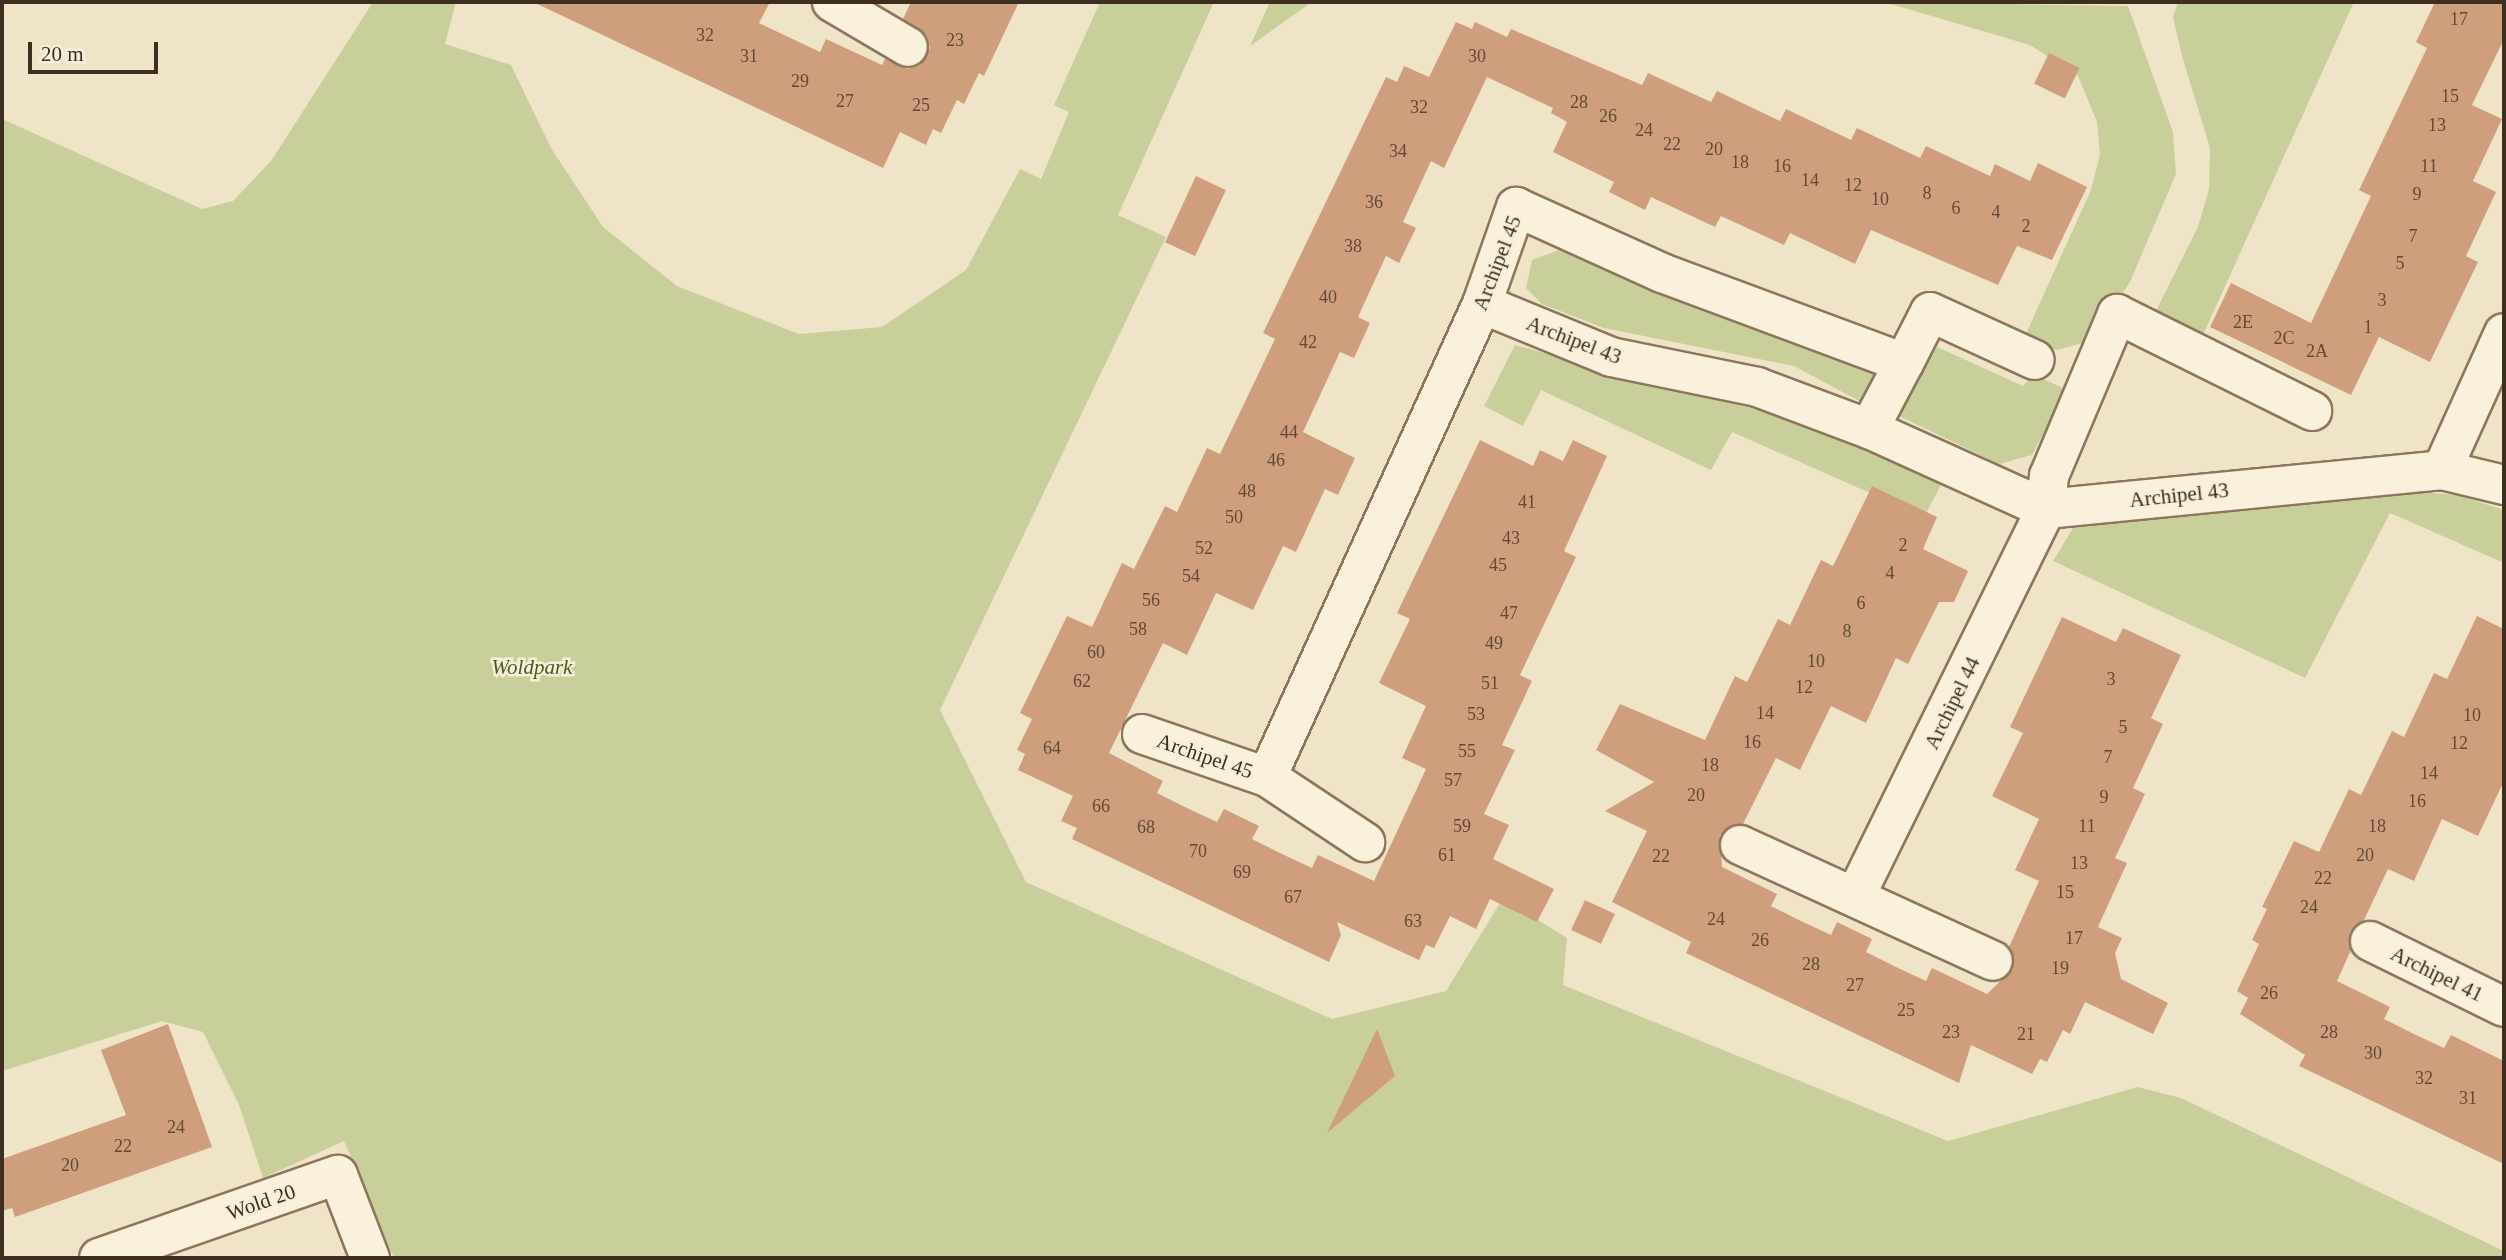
<!DOCTYPE html>
<style>
body{margin:0}
#map{position:relative;width:2506px;height:1260px;overflow:hidden;background:#f0e4c8;font-family:Georgia,serif}
div>[style]{position:absolute}
[style*='--x']{left:calc(var(--x)*1px);top:calc(var(--y)*1px);width:calc(var(--w)*1px);rotate:calc(var(--a)*1deg)}
.green>*{inset:0;background:#c9cf9b}
.building>*{inset:0;background:#cf9f7d;transform-origin:0 0}
.roads{filter:drop-shadow(2px 0 #8d765c) drop-shadow(-2px 0 #8d765c) drop-shadow(0 2px #8d765c) drop-shadow(0 -2px #8d765c)}
.minor>*{height:38px;margin:-19px;padding:0 19px;transform-origin:19px;border-radius:19px;background:#faf1dc}
span{translate:-50% -50%;white-space:nowrap;text-align:center;line-height:1.15;-webkit-text-stroke:5px #f7eed8;paint-order:stroke}
.number-label{font-size:18px;color:#624a37}
.number-label span{-webkit-text-stroke-width:0}
.street-label{font-size:21px;color:#3d2e20}
.park-label{font-size:21px;color:#4d5a26;font-style:italic}
.frame{position:absolute;inset:0;border:4px solid #3d2e20;pointer-events:none}
.scale{position:absolute;left:28px;top:42px;width:130px;height:32px;box-sizing:border-box;border:4px solid #3d2e20;border-top:0;padding-left:9px;font-size:21px;line-height:24px;white-space:nowrap;color:#3d2e20;-webkit-text-stroke:5px #f7eed8;paint-order:stroke}
</style>
<div id="map">
<div class="green">
<div style="clip-path:polygon(373px 2px,456px 2px,445px 44px,511px 65px,551px 148px,603px 227px,677px 286px,799px 334px,882px 327px,966px 270px,1020px 169px,1041px 179px,1069px 112px,1054px 105px,1100px 2px,1214px 2px,1118px 215px,1166px 237px,940px 710px,1026px 882px,1332px 1019px,1446px 991px,1503px 898px,1567px 938px,1563px 985px,1948px 1141px,2138px 1087px,2181px 1098px,2504px 1251px,2504px 1258px,394px 1258px,344px 1141px,263px 1178px,239px 1105px,203px 1032px,162px 1021px,2px 1071px,2px 119px,202px 209px,233px 201px,271px 161px)"></div>
<div style="clip-path:polygon(1270px 2px,1312px 2px,1250px 46px)"></div>
<div style="clip-path:polygon(1884px 2px,2128px 6px,2173px 132px,2176px 174px,2130px 282px,2090px 341px,2057px 350px,2024px 338px,2091px 190px,2100px 155px,2097px 122px,2078px 76px,2030px 45px)"></div>
<div style="clip-path:polygon(2178px 2px,2354px 2px,2203px 335px,2155px 313px,2198px 227px,2209px 189px,2210px 148px,2182px 56px,2173px 17px)"></div>
<div style="clip-path:polygon(1565px 248px,1882px 366px,1863px 403px,1794px 366px,1604px 328px,1542px 304px,1526px 288px,1532px 260px)"></div>
<div style="clip-path:polygon(1515px 345px,1791px 419px,1943px 481px,1924px 517px,1732px 432px,1711px 470px,1541px 390px,1523px 426px,1484px 406px)"></div>
<div style="clip-path:polygon(1937px 347px,2023px 386px,2033px 374px,2067px 390px,2032px 455px,1999px 464px,1899px 416px)"></div>
<div style="clip-path:polygon(2393px 490px,2457px 495px,2504px 510px,2504px 563px,2390px 513px,2305px 678px,2053px 561px,2073px 528px)"></div>
</div>
<div class="building">
<div style="clip-path:polygon(533px 2px,770px 2px,759px 23px,820px 52px,826px 39px,882px 65px,885px 59px,908px 69px,919px 66px,930px 48px,927px 36px,903px 19px,911px 2px,1019px 2px,984px 76px,979px 73px,964px 104px,957px 100px,941px 133px,933px 129px,926px 145px,900px 132px,883px 168px)"></div>
<div style="clip-path:polygon(2435px 2px,2504px 2px,2504px 39px,2472px 105px,2502px 119px,2473px 181px,2496px 192px,2466px 256px,2478px 262px,2430px 362px,2379px 337px,2351px 395px,2210px 327px,2231px 283px,2311px 323px,2371px 196px,2359px 190px,2427px 48px,2416px 42px)"></div>
<div style="clip-path:polygon(1456px 22px,1472px 29px,1475px 22px,1507px 37px,1511px 29px,1642px 85px,1648px 73px,1711px 102px,1717px 91px,1780px 121px,1786px 109px,1851px 140px,1857px 128px,1920px 158px,1926px 146px,1990px 176px,1995px 164px,2030px 181px,2038px 163px,2087px 187px,2052px 260px,2017px 246px,1998px 285px,1871px 230px,1855px 264px,1790px 233px,1784px 245px,1721px 216px,1715px 227px,1651px 197px,1645px 210px,1609px 192px,1614px 182px,1553px 152px,1567px 122px,1551px 113px,1553px 108px,1487px 77px,1444px 168px,1431px 161px,1403px 222px,1416px 228px,1399px 263px,1386px 256px,1358px 317px,1370px 323px,1354px 358px,1340px 352px,1303px 432px,1355px 458px,1338px 495px,1325px 489px,1296px 552px,1283px 546px,1253px 610px,1216px 593px,1187px 655px,1163px 643px,1109px 753px,1163px 781px,1157px 793px,1187px 808px,1217px 822px,1224px 809px,1259px 826px,1252px 839px,1282px 854px,1312px 868px,1318px 855px,1374px 881px,1426px 769px,1402px 758px,1426px 706px,1379px 683px,1410px 619px,1397px 613px,1480px 440px,1533px 466px,1540px 450px,1563px 461px,1573px 440px,1607px 456px,1564px 551px,1576px 557px,1520px 675px,1532px 681px,1502px 745px,1515px 750px,1484px 814px,1509px 825px,1493px 859px,1554px 889px,1537px 922px,1490px 899px,1476px 929px,1450px 916px,1434px 948px,1426px 945px,1419px 960px,1337px 922px,1341px 935px,1329px 962px,1072px 839px,1077px 828px,1061px 821px,1073px 796px,1018px 770px,1025px 754px,1017px 750px,1032px 719px,1020px 713px,1067px 616px,1092px 627px,1122px 563px,1134px 569px,1165px 506px,1177px 512px,1207px 448px,1220px 454px,1275px 339px,1263px 333px,1386px 77px,1397px 82px,1404px 66px,1429px 77px)"></div>
<div style="left:2049px;top:53px;width:34px;height:34px;rotate:26deg"></div>
<div style="left:1196px;top:176px;width:33px;height:73px;rotate:25deg"></div>
<div style="clip-path:polygon(1872px 486px,1937px 517px,1923px 549px,1968px 571px,1954px 602px,1939px 602px,1908px 664px,1896px 658px,1866px 723px,1831px 706px,1800px 770px,1776px 758px,1743px 824px,1720px 835px,1722px 867px,1777px 894px,1771px 906px,1801px 921px,1831px 935px,1837px 922px,1872px 939px,1866px 952px,1896px 967px,1926px 981px,1932px 968px,1987px 994px,2013px 969px,2009px 947px,2039px 881px,2015px 870px,2039px 819px,1992px 796px,2023px 733px,2010px 727px,2062px 617px,2116px 642px,2123px 628px,2181px 655px,2151px 718px,2163px 724px,2133px 788px,2145px 794px,2115px 858px,2127px 863px,2098px 927px,2122px 938px,2115px 953px,2121px 979px,2168px 1003px,2153px 1034px,2085px 1002px,2070px 1034px,2063px 1030px,2047px 1062px,2040px 1059px,2032px 1074px,1971px 1045px,1959px 1083px,1686px 953px,1691px 942px,1612px 902px,1647px 831px,1605px 811px,1654px 782px,1596px 750px,1620px 704px,1705px 740px,1735px 676px,1747px 682px,1778px 619px,1790px 625px,1821px 560px,1833px 566px)"></div>
<div style="clip-path:polygon(2477px 616px,2504px 629px,2504px 781px,2478px 836px,2442px 819px,2414px 881px,2388px 869px,2364px 920px,2350px 932px,2351px 950px,2337px 981px,2390px 1007px,2384px 1019px,2414px 1034px,2444px 1048px,2451px 1035px,2504px 1061px,2504px 1164px,2299px 1066px,2305px 1055px,2240px 1014px,2248px 998px,2237px 991px,2259px 944px,2252px 940px,2267px 909px,2262px 907px,2294px 841px,2319px 852px,2349px 789px,2361px 795px,2392px 731px,2404px 737px,2434px 673px,2447px 679px)"></div>
<div style="left:1585px;top:900px;width:33px;height:33px;rotate:25deg"></div>
<div style="clip-path:polygon(168px 1024px,212px 1147px,15px 1217px,12px 1208px,2px 1211px,2px 1159px,126px 1115px,101px 1050px)"></div>
<div style="clip-path:polygon(1377px 1029px,1395px 1076px,1327px 1133px)"></div>
</div>
<div class="roads">
<div class="minor">
<div style="--x:832;--y:2;--w:88;--a:30.6"></div>
<div style="--x:1482;--y:304;--w:139;--a:22.3"></div>
<div style="--x:1611;--y:357;--w:149;--a:11.6"></div>
<div style="--x:1757;--y:387;--w:120;--a:20.6"></div>
<div style="--x:1869;--y:429;--w:194;--a:24.3"></div>
<div style="--x:2046;--y:509;--w:398;--a:-5.6"></div>
<div style="--x:2442;--y:470;--w:64;--a:13.6"></div>
<div style="--x:1869;--y:429;--w:75;--a:-62.1"></div>
<div style="--x:2442;--y:470;--w:150;--a:-65.7"></div>
<div style="--x:1142;--y:734;--w:132;--a:19"></div>
<div style="--x:1267;--y:777;--w:118;--a:33.6"></div>
<div style="--x:1267;--y:777;--w:520;--a:-65.56"></div>
<div style="--x:1482;--y:304;--w:103;--a:-70.7"></div>
<div style="--x:1516;--y:207;--w:160;--a:24.3"></div>
<div style="--x:1662;--y:273;--w:258;--a:20.4"></div>
<div style="--x:1904;--y:363;--w:57;--a:-63"></div>
<div style="--x:1930;--y:312;--w:115;--a:24.6"></div>
<div style="--x:1740;--y:845;--w:278;--a:24.6"></div>
<div style="--x:1856;--y:895;--w:430;--a:-63.8"></div>
<div style="--x:2046;--y:509;--w:33;--a:-85"></div>
<div style="--x:2049;--y:476;--w:176;--a:-67.2"></div>
<div style="--x:2117;--y:314;--w:218;--a:26.4"></div>
<div style="--x:2370;--y:941;--w:149;--a:26.2"></div>
<div style="--x:99;--y:1258;--w:253;--a:-19.2"></div>
<div style="--x:338;--y:1175;--w:89;--a:68.9"></div>
</div>
</div>
<div class="number-label">
<span style="left:2459px;top:19px">17</span>
<span style="left:705px;top:35px">32</span>
<span style="left:955px;top:40px">23</span>
<span style="left:749px;top:56px">31</span>
<span style="left:1477px;top:56px">30</span>
<span style="left:800px;top:81px">29</span>
<span style="left:2450px;top:96px">15</span>
<span style="left:845px;top:101px">27</span>
<span style="left:1579px;top:102px">28</span>
<span style="left:921px;top:105px">25</span>
<span style="left:1419px;top:107px">32</span>
<span style="left:1608px;top:116px">26</span>
<span style="left:2437px;top:125px">13</span>
<span style="left:1644px;top:130px">24</span>
<span style="left:1672px;top:144px">22</span>
<span style="left:1714px;top:149px">20</span>
<span style="left:1398px;top:151px">34</span>
<span style="left:1740px;top:162px">18</span>
<span style="left:1782px;top:166px">16</span>
<span style="left:2429px;top:166px">11</span>
<span style="left:1810px;top:180px">14</span>
<span style="left:1853px;top:185px">12</span>
<span style="left:1927px;top:193px">8</span>
<span style="left:2417px;top:194px">9</span>
<span style="left:1880px;top:199px">10</span>
<span style="left:1374px;top:202px">36</span>
<span style="left:1956px;top:208px">6</span>
<span style="left:1996px;top:212px">4</span>
<span style="left:2026px;top:226px">2</span>
<span style="left:2413px;top:236px">7</span>
<span style="left:1353px;top:246px">38</span>
<span style="left:2400px;top:263px">5</span>
<span style="left:1328px;top:297px">40</span>
<span style="left:2382px;top:300px">3</span>
<span style="left:2243px;top:322px">2E</span>
<span style="left:2368px;top:327px">1</span>
<span style="left:2284px;top:338px">2C</span>
<span style="left:1308px;top:342px">42</span>
<span style="left:2317px;top:351px">2A</span>
<span style="left:1289px;top:432px">44</span>
<span style="left:1276px;top:460px">46</span>
<span style="left:1247px;top:491px">48</span>
<span style="left:1527px;top:502px">41</span>
<span style="left:1234px;top:517px">50</span>
<span style="left:1511px;top:538px">43</span>
<span style="left:1903px;top:545px">2</span>
<span style="left:1204px;top:548px">52</span>
<span style="left:1498px;top:565px">45</span>
<span style="left:1890px;top:573px">4</span>
<span style="left:1191px;top:576px">54</span>
<span style="left:1151px;top:600px">56</span>
<span style="left:1861px;top:603px">6</span>
<span style="left:1509px;top:613px">47</span>
<span style="left:1138px;top:629px">58</span>
<span style="left:1847px;top:631px">8</span>
<span style="left:1494px;top:643px">49</span>
<span style="left:1096px;top:652px">60</span>
<span style="left:1816px;top:661px">10</span>
<span style="left:2111px;top:679px">3</span>
<span style="left:1082px;top:681px">62</span>
<span style="left:1490px;top:683px">51</span>
<span style="left:1804px;top:687px">12</span>
<span style="left:1765px;top:713px">14</span>
<span style="left:1476px;top:714px">53</span>
<span style="left:2472px;top:715px">10</span>
<span style="left:2123px;top:727px">5</span>
<span style="left:1752px;top:742px">16</span>
<span style="left:2459px;top:743px">12</span>
<span style="left:1052px;top:748px">64</span>
<span style="left:1467px;top:751px">55</span>
<span style="left:2108px;top:757px">7</span>
<span style="left:1710px;top:765px">18</span>
<span style="left:2429px;top:773px">14</span>
<span style="left:1453px;top:780px">57</span>
<span style="left:1696px;top:795px">20</span>
<span style="left:2104px;top:797px">9</span>
<span style="left:2417px;top:801px">16</span>
<span style="left:1101px;top:806px">66</span>
<span style="left:1462px;top:826px">59</span>
<span style="left:2087px;top:826px">11</span>
<span style="left:2377px;top:826px">18</span>
<span style="left:1146px;top:827px">68</span>
<span style="left:1198px;top:851px">70</span>
<span style="left:1447px;top:855px">61</span>
<span style="left:2365px;top:855px">20</span>
<span style="left:1661px;top:856px">22</span>
<span style="left:2079px;top:863px">13</span>
<span style="left:1242px;top:872px">69</span>
<span style="left:2323px;top:878px">22</span>
<span style="left:2065px;top:892px">15</span>
<span style="left:1293px;top:897px">67</span>
<span style="left:2309px;top:907px">24</span>
<span style="left:1716px;top:919px">24</span>
<span style="left:1413px;top:921px">63</span>
<span style="left:2074px;top:938px">17</span>
<span style="left:1760px;top:940px">26</span>
<span style="left:1811px;top:964px">28</span>
<span style="left:2060px;top:968px">19</span>
<span style="left:1855px;top:985px">27</span>
<span style="left:2269px;top:993px">26</span>
<span style="left:1906px;top:1010px">25</span>
<span style="left:1951px;top:1032px">23</span>
<span style="left:2329px;top:1032px">28</span>
<span style="left:2026px;top:1034px">21</span>
<span style="left:2373px;top:1053px">30</span>
<span style="left:2424px;top:1078px">32</span>
<span style="left:2468px;top:1098px">31</span>
<span style="left:176px;top:1127px">24</span>
<span style="left:123px;top:1146px">22</span>
<span style="left:70px;top:1165px">20</span>
</div>
<div class="street-label">
<span style="left:1497px;top:263px;rotate:-69deg">Archipel 45</span>
<span style="left:1574px;top:340px;rotate:21deg">Archipel 43</span>
<span style="left:2179px;top:495px;rotate:-6deg">Archipel 43</span>
<span style="left:1952px;top:703px;rotate:-64deg">Archipel 44</span>
<span style="left:1205px;top:756px;rotate:19deg">Archipel 45</span>
<span style="left:2437px;top:974px;rotate:26deg">Archipel 41</span>
<span style="left:261px;top:1202px;rotate:-19deg">Wold 20</span>
</div>
<div class="park-label">
<span style="left:532px;top:667px">Woldpark</span>
</div>
<div class="frame"></div>
<div class="scale">20 m</div>
</div>
